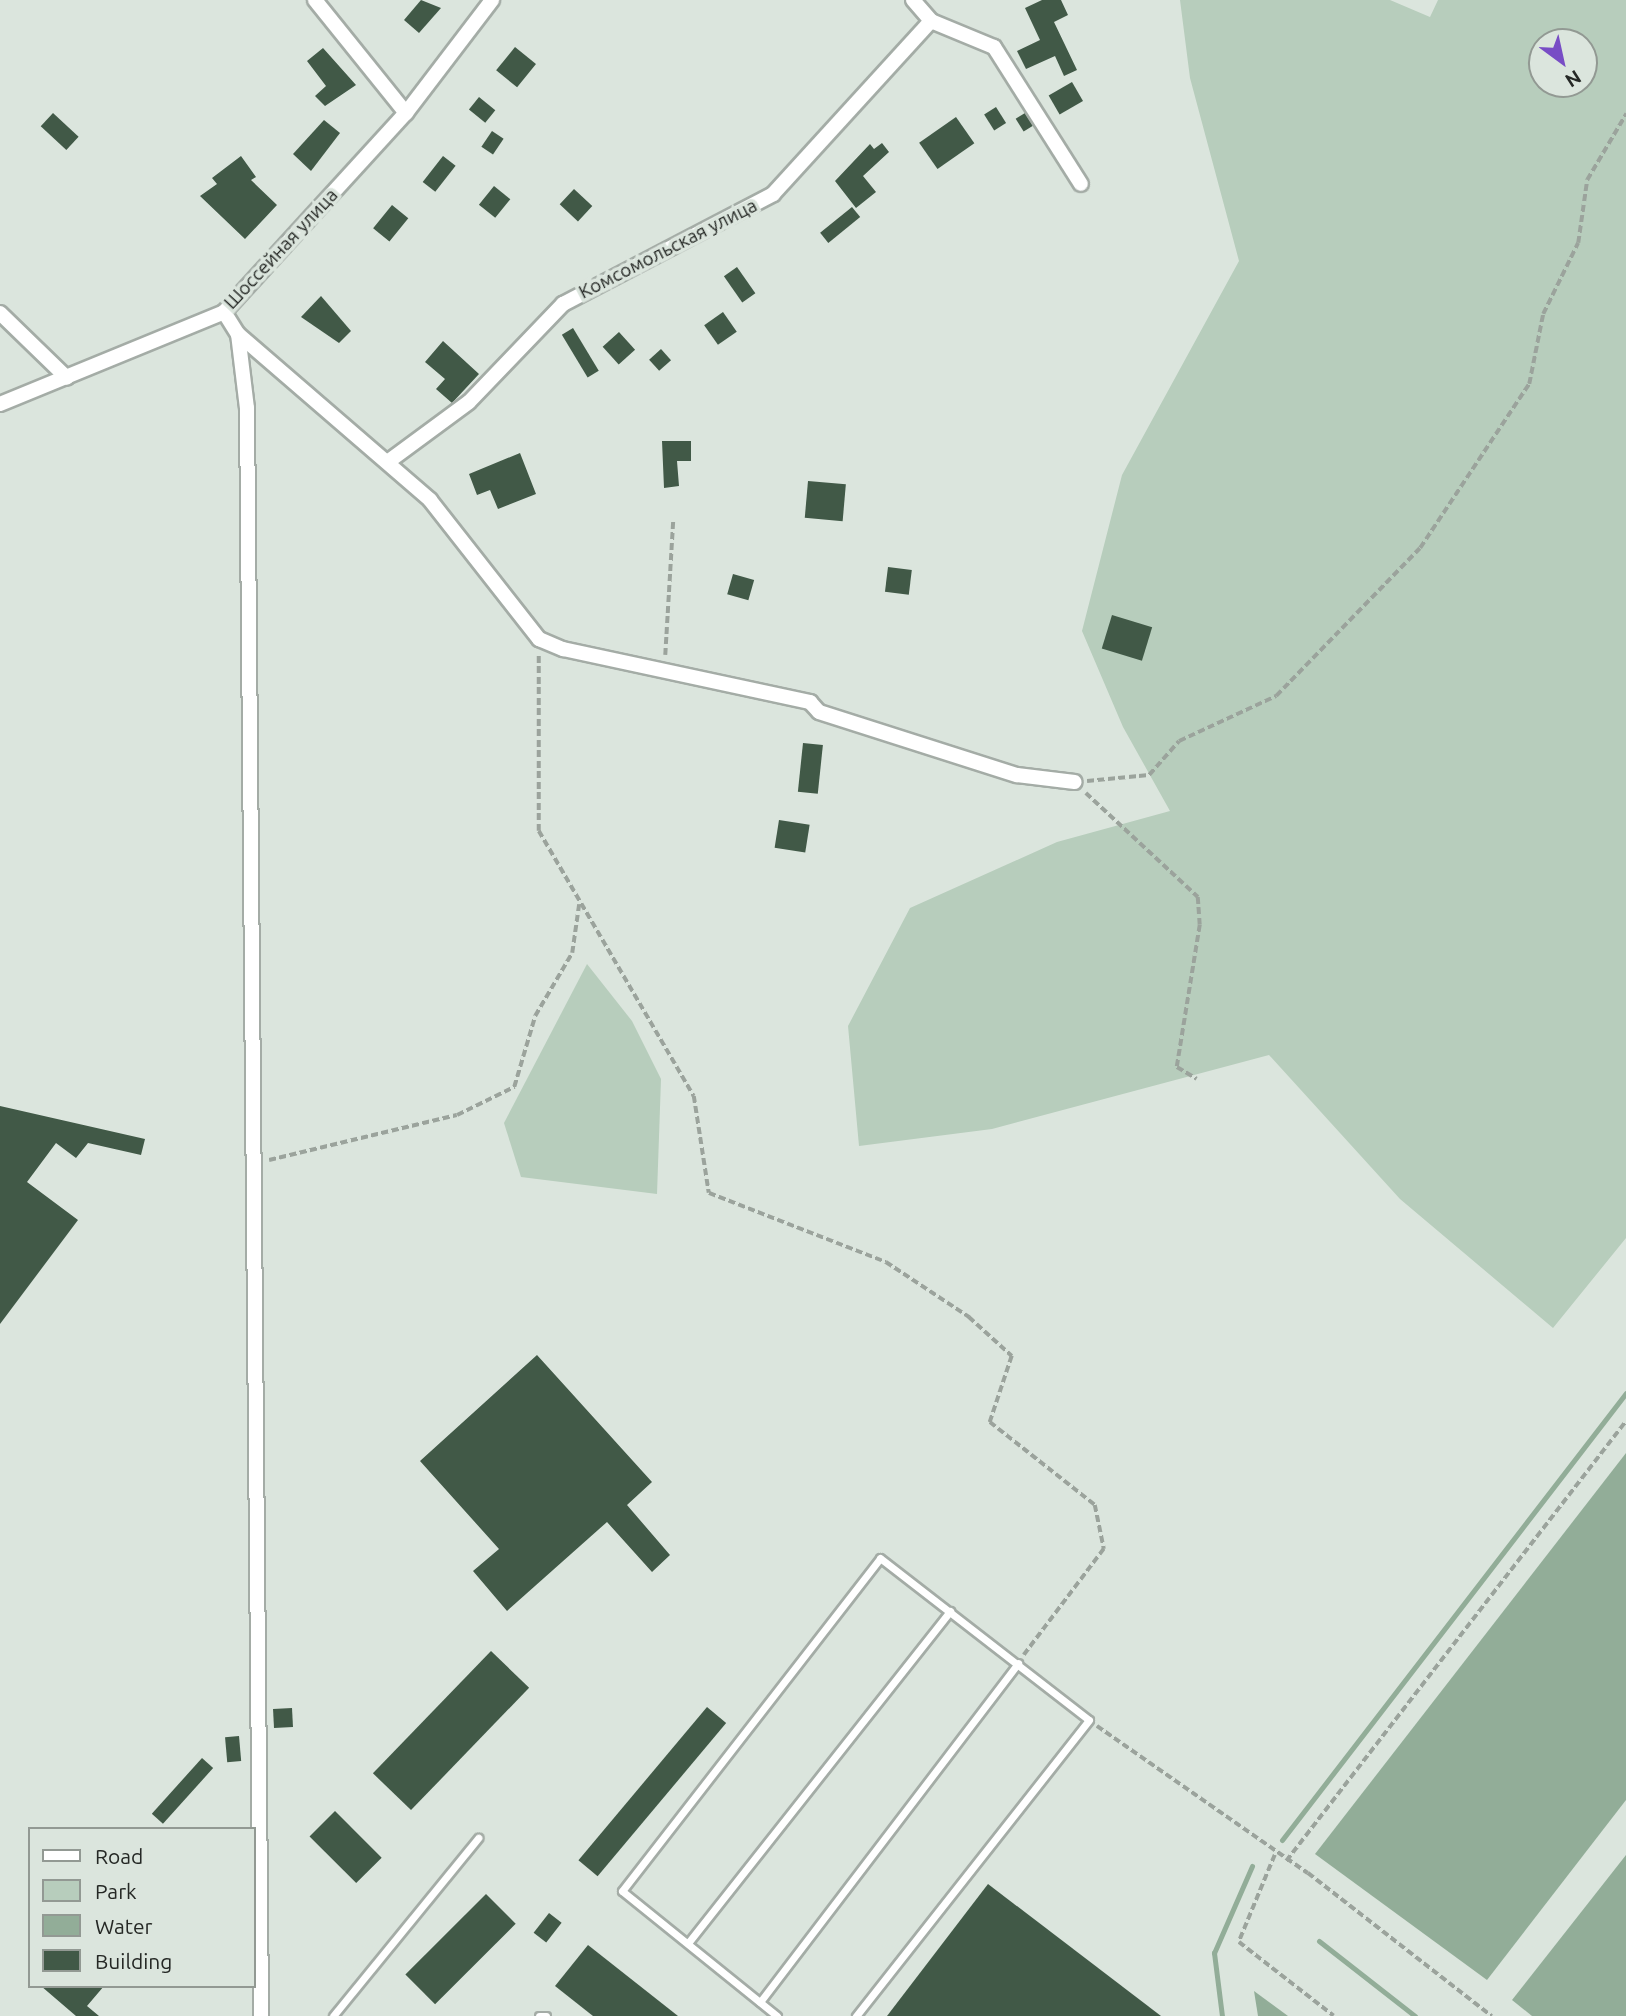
<!DOCTYPE html>
<meta charset="utf-8">
<style>
body{margin:0}
#map{position:relative;width:1626px;height:2016px;overflow:hidden;background:#dbe5dd;font-family:Ubuntu,sans-serif}
div>[style]{position:absolute}
[style*='--x']{left:calc(var(--x)*1px);top:calc(var(--y)*1px);width:calc(var(--w)*1px);rotate:calc(var(--a)*1deg)}
.green>*{inset:0;background:#b7cdbc}
.water>*{inset:0;background:#92ad98}
.stream>*{height:5px;margin:-2.5px;padding:0 2.5px;transform-origin:2.5px;border-radius:2.5px;background:#92ad98}
.building>*{inset:0;background:#415947;transform-origin:0 0}
.path>*{height:3.5px;margin-top:-1.75px;transform-origin:0;background:repeating-linear-gradient(90deg,#9ba39c 0 7px,transparent 0 10.5px)}
.roads{filter:drop-shadow(2px 0 #a4aca6) drop-shadow(-2px 0 #a4aca6) drop-shadow(0 2px #a4aca6) drop-shadow(0 -2px #a4aca6)}
.lane>*{height:7px;margin:-3.5px;padding:0 3.5px;transform-origin:3.5px;border-radius:3.5px;background:#fff}
.street>*{height:14px;margin:-7px;padding:0 7px;transform-origin:7px;border-radius:7px;background:#fff}
span{translate:-50% -50%;white-space:nowrap;text-align:center;line-height:1.15;-webkit-text-stroke:7px #dbe5dd;paint-order:stroke}
.street-label{font-size:19px;color:#252825}
.legend{position:absolute;left:28px;top:1827px;width:228px;height:161px;box-sizing:border-box;background:#dbe5dd;border:2px solid #929993;margin:0;padding:9px 12px;list-style:none;font-size:21px;color:#252825}
.legend li{display:flex;align-items:center;gap:14px;height:35px}
.legend b{width:35px;border:2px solid #929993}
.north{position:absolute;left:1528px;top:28px;width:70px;height:70px;box-sizing:border-box;background:#dbe5dd;border:2px solid #929993;border-radius:50%;rotate:147deg;font-size:19px;font-weight:700;line-height:28px;text-align:center;color:#252825}
.north::after{content:'';display:block;margin:auto;width:24px;height:32px;background:#784dc5;clip-path:polygon(50% 0,100% 100%,50% 72%,0 100%)}
</style>
<div id="map">
<div class="green">
<div style="clip-path:polygon(evenodd,1180px 0,1390px 0,1430px 17px,1438px 0,1626px 0,1626px 1238px,1553px 1328px,1400px 1199px,1269px 1055px,992px 1129px,859px 1146px,848px 1026px,910px 908px,1057px 842px,1170px 811px,1123px 727px,1082px 631px,1122px 475px,1239px 261px,1190px 78px,1180px 0,1542px 42px,1584px 42px,1584px 84px,1542px 84px,1542px 42px)"></div>
<div style="clip-path:polygon(587px 964px,632px 1021px,661px 1079px,657px 1194px,521px 1177px,504px 1123px)"></div>
</div>
<div class="water">
<div style="clip-path:polygon(1626px 1453px,1626px 1800px,1487px 1980px,1315px 1854px)"></div>
<div style="clip-path:polygon(1626px 1855px,1626px 2016px,1532px 2016px,1512px 2000px)"></div>
<div style="clip-path:polygon(1254px 1991px,1288px 2016px,1258px 2016px)"></div>
</div>
<div class="stream">
<div style="--x:1282;--y:1840;--w:564;--a:-52.42"></div>
<div style="--x:1319;--y:1941;--w:122;--a:38"></div>
<div style="--x:1222;--y:2016;--w:64;--a:-97.2"></div>
<div style="--x:1214;--y:1953;--w:95;--a:-66.4"></div>
</div>
<div class="building">
<div style="clip-path:polygon(421px 0,441px 8px,419px 33px,404px 20px)"></div>
<div style="clip-path:polygon(1042px 0,1061px 0,1068px 15px,1054px 22px,1077px 70px,1064px 76px,1055px 56px,1026px 69px,1017px 51px,1040px 40px,1025px 8px)"></div>
<div style="left:515px;top:47px;width:27px;height:30px;rotate:39deg"></div>
<div style="clip-path:polygon(323px 48px,356px 85px,325px 106px,315px 96px,326px 86px,307px 61px)"></div>
<div style="left:1072px;top:82px;width:22px;height:27px;rotate:60deg"></div>
<div style="left:479px;top:97px;width:21px;height:16px;rotate:39deg"></div>
<div style="left:996px;top:107px;width:19px;height:14px;rotate:58deg"></div>
<div style="left:53px;top:113px;width:35px;height:18px;rotate:43deg"></div>
<div style="left:1025px;top:113px;width:15px;height:11px;rotate:58deg"></div>
<div style="left:956px;top:117px;width:32px;height:45px;rotate:55deg"></div>
<div style="clip-path:polygon(324px 120px,340px 133px,311px 171px,293px 154px)"></div>
<div style="left:492px;top:131px;width:14px;height:19px;rotate:34deg"></div>
<div style="clip-path:polygon(882px 143px,889px 152px,863px 176px,876px 192px,856px 208px,835px 181px,870px 144px,874px 149px)"></div>
<div style="clip-path:polygon(241px 156px,256px 177px,251px 180px,277px 205px,245px 239px,200px 196px,217px 184px,212px 178px)"></div>
<div style="left:443px;top:156px;width:16px;height:33px;rotate:38deg"></div>
<div style="left:494px;top:186px;width:21px;height:24px;rotate:39deg"></div>
<div style="left:574px;top:189px;width:25px;height:21px;rotate:43deg"></div>
<div style="left:392px;top:205px;width:21px;height:30px;rotate:39deg"></div>
<div style="left:852px;top:207px;width:13px;height:41px;rotate:51deg"></div>
<div style="left:737px;top:267px;width:32px;height:16px;rotate:55deg"></div>
<div style="clip-path:polygon(321px 296px,351px 331px,339px 343px,301px 317px)"></div>
<div style="left:723px;top:312px;width:24px;height:23px;rotate:55deg"></div>
<div style="left:573px;top:328px;width:50px;height:13px;rotate:59deg"></div>
<div style="left:619px;top:332px;width:24px;height:22px;rotate:48deg"></div>
<div style="clip-path:polygon(443px 341px,479px 374px,452px 403px,436px 389px,445px 379px,425px 362px)"></div>
<div style="left:661px;top:349px;width:15px;height:16px;rotate:48deg"></div>
<div style="clip-path:polygon(662px 441px,691px 441px,691px 461px,677px 461px,679px 486px,664px 488px)"></div>
<div style="clip-path:polygon(520px 453px,536px 494px,498px 509px,490px 490px,477px 495px,469px 474px)"></div>
<div style="left:808px;top:481px;width:38px;height:37px;rotate:5deg"></div>
<div style="left:888px;top:567px;width:24px;height:25px;rotate:7deg"></div>
<div style="left:733px;top:574px;width:22px;height:21px;rotate:16deg"></div>
<div style="left:1112px;top:615px;width:42px;height:35px;rotate:17deg"></div>
<div style="left:803px;top:743px;width:20px;height:49px;rotate:6deg"></div>
<div style="left:779px;top:820px;width:31px;height:28px;rotate:9deg"></div>
<div style="clip-path:polygon(0 1106px,145px 1139px,141px 1155px,88px 1143px,76px 1158px,56px 1143px,27px 1182px,78px 1220px,0 1324px)"></div>
<div style="clip-path:polygon(537px 1355px,652px 1482px,627px 1505px,670px 1555px,652px 1572px,607px 1522px,507px 1611px,473px 1571px,499px 1549px,420px 1461px)"></div>
<div style="left:491px;top:1651px;width:53px;height:170px;rotate:44deg"></div>
<div style="left:707px;top:1707px;width:25px;height:200px;rotate:40deg"></div>
<div style="left:292px;top:1708px;width:19px;height:19px;rotate:87deg"></div>
<div style="left:239px;top:1736px;width:25px;height:14px;rotate:85deg"></div>
<div style="left:202px;top:1758px;width:15px;height:75px;rotate:42deg"></div>
<div style="left:335px;top:1811px;width:66px;height:36px;rotate:45deg"></div>
<div style="clip-path:polygon(988px 1884px,1161px 2016px,887px 2016px)"></div>
<div style="left:486px;top:1894px;width:42px;height:114px;rotate:45deg"></div>
<div style="left:549px;top:1913px;width:16px;height:25px;rotate:38deg"></div>
<div style="clip-path:polygon(588px 1945px,678px 2016px,593px 2016px,555px 1986px)"></div>
<div style="clip-path:polygon(41px 1986px,104px 1986px,87px 2006px,99px 2016px,76px 2016px)"></div>
</div>
<div class="path">
<div style="--x:665;--y:655;--w:134;--a:-86.6"></div>
<div style="--x:539;--y:656;--w:175;--a:90"></div>
<div style="--x:539;--y:831;--w:307;--a:59.7"></div>
<div style="--x:694;--y:1096;--w:98;--a:81.2"></div>
<div style="--x:709;--y:1193;--w:190;--a:21.3"></div>
<div style="--x:886;--y:1262;--w:100;--a:33.5"></div>
<div style="--x:969;--y:1317;--w:58;--a:42.2"></div>
<div style="--x:1012;--y:1356;--w:70;--a:108.4"></div>
<div style="--x:990;--y:1422;--w:134;--a:38.3"></div>
<div style="--x:1095;--y:1505;--w:45;--a:78.4"></div>
<div style="--x:1104;--y:1549;--w:133;--a:127"></div>
<div style="--x:1087;--y:781;--w:62;--a:-5.5"></div>
<div style="--x:1149;--y:775;--w:45;--a:-48.6"></div>
<div style="--x:1179;--y:741;--w:107;--a:-24.9"></div>
<div style="--x:1276;--y:696;--w:206;--a:-45.8"></div>
<div style="--x:1420;--y:548;--w:197;--a:-56.4"></div>
<div style="--x:1529;--y:384;--w:71;--a:-78.7"></div>
<div style="--x:1543;--y:314;--w:79;--a:-63.8"></div>
<div style="--x:1578;--y:243;--w:64;--a:-81.9"></div>
<div style="--x:1587;--y:180;--w:77;--a:-59.4"></div>
<div style="--x:1086;--y:793;--w:153;--a:42.9"></div>
<div style="--x:1198;--y:897;--w:28;--a:86"></div>
<div style="--x:1200;--y:925;--w:144;--a:99.2"></div>
<div style="--x:1177;--y:1067;--w:23;--a:31"></div>
<div style="--x:269;--y:1160;--w:193;--a:-13.5"></div>
<div style="--x:457;--y:1115;--w:64;--a:-26.2"></div>
<div style="--x:514;--y:1087;--w:74;--a:-73.5"></div>
<div style="--x:535;--y:1016;--w:73;--a:-59.6"></div>
<div style="--x:572;--y:953;--w:49;--a:-81.9"></div>
<div style="--x:1097;--y:1726;--w:257;--a:34.9"></div>
<div style="--x:1308;--y:1873;--w:233;--a:37.9"></div>
<div style="--x:1275;--y:1855;--w:94;--a:112.5"></div>
<div style="--x:1239;--y:1942;--w:120;--a:37.9"></div>
<div style="--x:1286;--y:1861;--w:556;--a:-52.31"></div>
</div>
<div class="roads">
<div class="lane">
<div style="--x:688;--y:1943;--w:423;--a:-51.7"></div>
<div style="--x:760;--y:2002;--w:426;--a:-52.7"></div>
<div style="--x:333;--y:2016;--w:230;--a:-50.8"></div>
<div style="--x:539;--y:2016;--w:7;--a:0"></div>
<div style="--x:777;--y:2016;--w:199;--a:-141.1"></div>
<div style="--x:622;--y:1891;--w:421;--a:-52.2"></div>
<div style="--x:880;--y:1558;--w:264;--a:37.8"></div>
<div style="--x:1089;--y:1720;--w:377;--a:128.2"></div>
</div>
<div class="street">
<div style="--x:315;--y:0;--w:145;--a:51.2"></div>
<div style="--x:913;--y:0;--w:28;--a:49"></div>
<div style="--x:931;--y:21;--w:68;--a:22.4"></div>
<div style="--x:994;--y:47;--w:162;--a:57.6"></div>
<div style="--x:224;--y:312;--w:26;--a:58"></div>
<div style="--x:238;--y:334;--w:254;--a:40.8"></div>
<div style="--x:430;--y:500;--w:177;--a:51.9"></div>
<div style="--x:539;--y:639;--w:26;--a:23"></div>
<div style="--x:563;--y:649;--w:253;--a:12.1"></div>
<div style="--x:810;--y:702;--w:13;--a:48"></div>
<div style="--x:819;--y:712;--w:208;--a:17.7"></div>
<div style="--x:1017;--y:775;--w:58;--a:6.9"></div>
<div style="--x:0;--y:313;--w:93;--a:44.1"></div>
<div style="--x:238;--y:334;--w:75;--a:83.1"></div>
<div style="--x:247;--y:408;--w:1608;--a:89.5"></div>
<div style="--x:0;--y:404;--w:242;--a:-22.3"></div>
<div style="--x:224;--y:312;--w:270;--a:-47.6"></div>
<div style="--x:406;--y:113;--w:142;--a:-52.7"></div>
<div style="--x:389;--y:461;--w:99;--a:-36.4"></div>
<div style="--x:469;--y:402;--w:136;--a:-46.2"></div>
<div style="--x:563;--y:304;--w:237;--a:-27.6"></div>
<div style="--x:773;--y:194;--w:234;--a:-47.6"></div>
</div>
</div>
<div class="street-label">
<span style="left:281px;top:249px;rotate:-47deg">Шоссейная улица</span>
<span style="left:668px;top:249px;rotate:-27deg">Комсомольская улица</span>
</div>
<ul class="legend">
<li><b style="height:9px;background:#fff"></b>Road</li>
<li><b style="height:19px;background:#b7cdbc"></b>Park</li>
<li><b style="height:19px;background:#92ad98"></b>Water</li>
<li><b style="height:19px;background:#415947"></b>Building</li>
</ul>
<div class="north">N</div>
</div>
